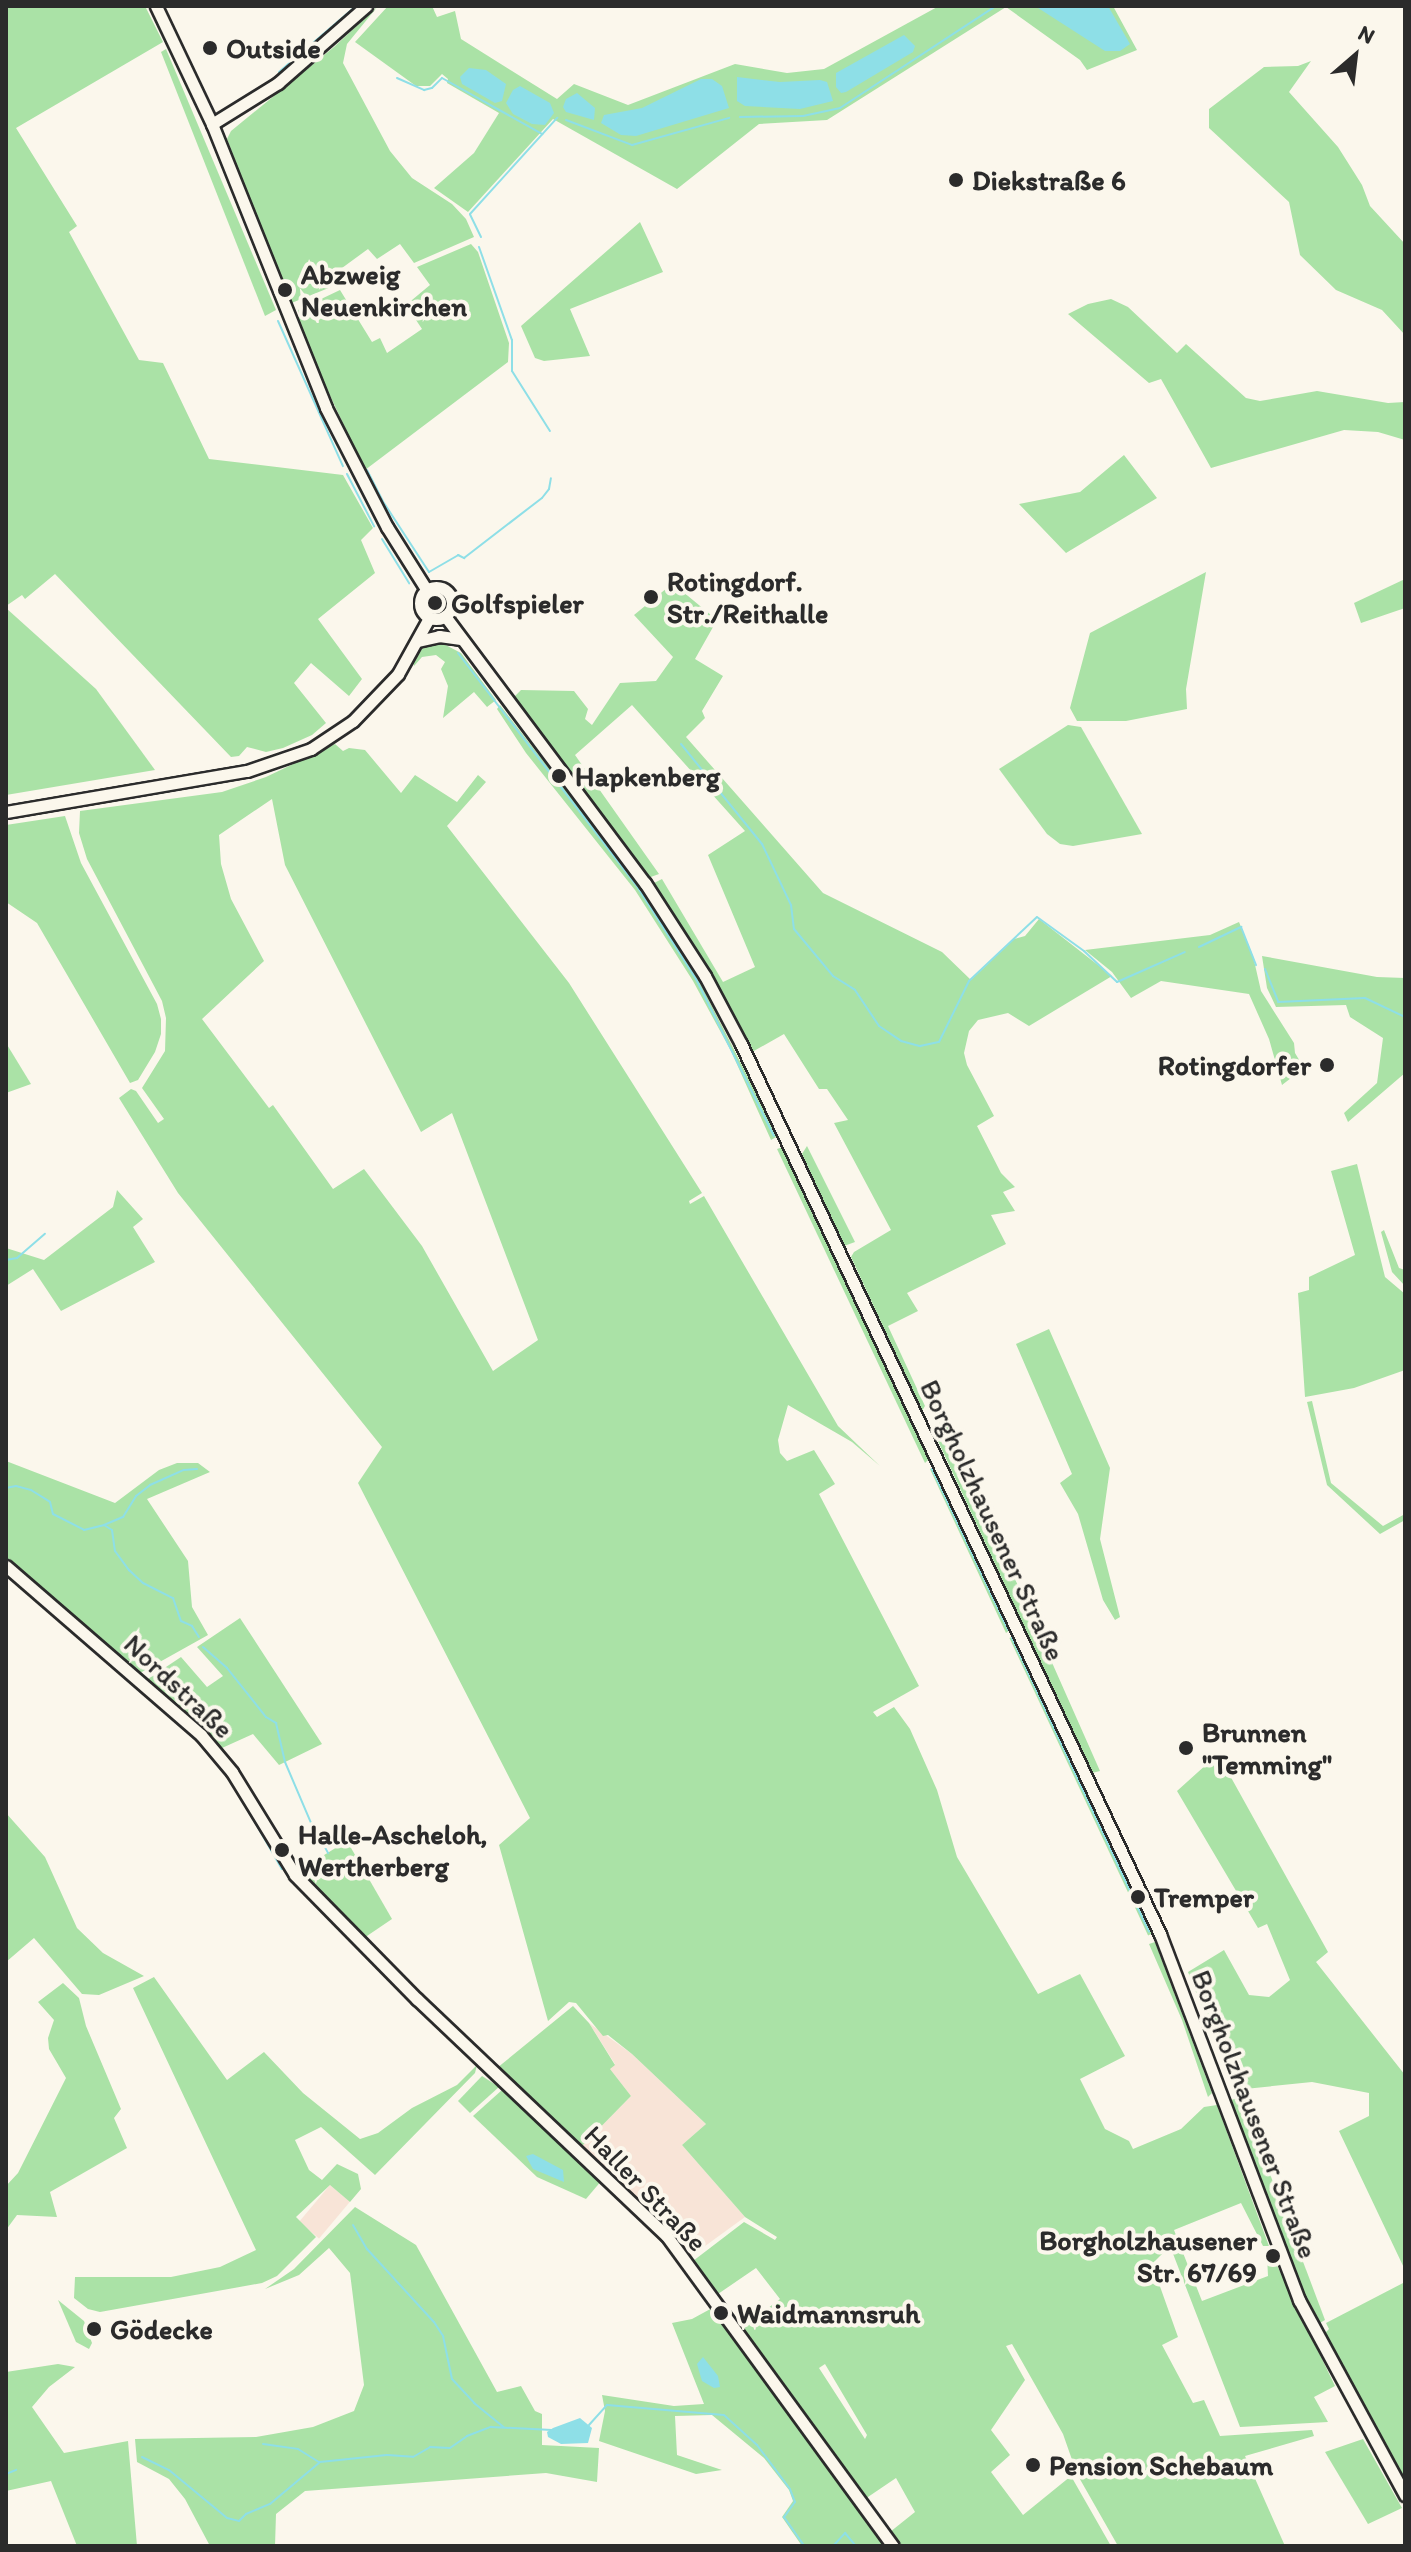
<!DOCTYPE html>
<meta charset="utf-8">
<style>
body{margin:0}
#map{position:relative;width:1411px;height:2552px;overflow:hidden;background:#fbf7ec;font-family:Itim,sans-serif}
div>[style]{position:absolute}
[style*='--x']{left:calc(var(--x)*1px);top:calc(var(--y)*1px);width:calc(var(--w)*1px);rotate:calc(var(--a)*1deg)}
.built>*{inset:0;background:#f8e4d7;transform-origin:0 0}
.green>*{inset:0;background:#aae2a6;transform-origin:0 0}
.water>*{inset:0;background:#8edfe7}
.stream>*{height:2px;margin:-1px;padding:0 1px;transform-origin:1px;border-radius:1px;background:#8edfe7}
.roads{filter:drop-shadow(2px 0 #2b2b2b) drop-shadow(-2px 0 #2b2b2b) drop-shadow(0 2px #2b2b2b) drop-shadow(0 -2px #2b2b2b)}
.secondary>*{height:11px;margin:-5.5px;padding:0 5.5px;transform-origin:5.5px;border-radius:5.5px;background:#fbf7ec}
.secondary>.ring{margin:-5.5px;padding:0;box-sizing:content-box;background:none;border:11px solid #fbf7ec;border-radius:50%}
.dots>*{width:22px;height:22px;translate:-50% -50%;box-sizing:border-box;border:4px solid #fbf7ec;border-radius:50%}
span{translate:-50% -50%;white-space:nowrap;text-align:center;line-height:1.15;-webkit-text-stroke:8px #fbf7ec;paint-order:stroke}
.poi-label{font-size:28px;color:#2b2b2b;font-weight:700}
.left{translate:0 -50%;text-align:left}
.right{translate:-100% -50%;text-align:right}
.street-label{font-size:28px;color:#2b2b2b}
.frame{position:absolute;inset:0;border:8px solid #2b2b2b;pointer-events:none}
.north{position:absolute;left:1315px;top:16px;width:80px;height:80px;-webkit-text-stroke:6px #fbf7ec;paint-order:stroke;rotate:28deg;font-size:22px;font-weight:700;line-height:32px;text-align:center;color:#2b2b2b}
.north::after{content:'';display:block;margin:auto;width:28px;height:36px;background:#2b2b2b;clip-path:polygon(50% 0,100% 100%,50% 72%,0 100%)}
</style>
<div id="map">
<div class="built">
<div style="clip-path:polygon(589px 2023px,632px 2054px,706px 2124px,682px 2145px,745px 2217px,690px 2257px,658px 2219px,581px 2147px,631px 2096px,609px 2068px,615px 2064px)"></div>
<div style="left:330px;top:2185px;width:26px;height:48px;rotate:40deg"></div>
</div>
<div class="green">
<div style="clip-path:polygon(6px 6px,145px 6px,163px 42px,16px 128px,77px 226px,69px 232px,139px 360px,163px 363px,209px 459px,343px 475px,373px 528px,361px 540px,375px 573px,318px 619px,362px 679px,349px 696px,311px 663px,294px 683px,326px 723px,312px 735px,283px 748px,266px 752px,247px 747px,239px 756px,231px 757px,55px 574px,25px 599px,22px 595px,6px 606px)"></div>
<div style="clip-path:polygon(378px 6px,347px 44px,343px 63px,390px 151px,412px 178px,452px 204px,466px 219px,474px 237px,414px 263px,400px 244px,377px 259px,368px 249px,342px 268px,346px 281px,289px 304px,227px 139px,231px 131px,334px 47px)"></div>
<div style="clip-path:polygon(388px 6px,432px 6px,437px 17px,455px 11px,461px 39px,557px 99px,574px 84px,628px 105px,735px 64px,787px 73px,824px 69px,939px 6px,1113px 6px,1137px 50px,1087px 70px,1080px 60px,1006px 7px,827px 120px,759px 124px,677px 189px,553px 119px,468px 212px,434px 188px,474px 153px,499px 113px,447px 83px,448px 79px,442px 74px,430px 86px,416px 86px,355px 42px)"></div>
<div style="clip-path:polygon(166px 49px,276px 310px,265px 316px,161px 52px)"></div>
<div style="clip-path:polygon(1311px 61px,1289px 92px,1338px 147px,1362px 185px,1370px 206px,1405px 244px,1405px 335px,1382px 310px,1336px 290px,1300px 255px,1289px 202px,1209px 128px,1209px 109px,1264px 67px,1298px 66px)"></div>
<div style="clip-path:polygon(640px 222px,663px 272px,570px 309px,590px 356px,544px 361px,535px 358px,521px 326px)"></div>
<div style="clip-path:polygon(471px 244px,478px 252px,509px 343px,508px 362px,365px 470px,294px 319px,300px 317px,298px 310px,340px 290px,372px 342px,380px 338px,387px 353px,422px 329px,406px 305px,430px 285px,417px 267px)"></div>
<div style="clip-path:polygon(1111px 299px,1128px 307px,1177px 353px,1186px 344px,1246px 398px,1260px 401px,1317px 391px,1388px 403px,1405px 402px,1405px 440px,1378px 432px,1344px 430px,1211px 468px,1161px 379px,1149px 383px,1068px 314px,1088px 304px)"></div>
<div style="clip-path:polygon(1124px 455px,1157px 498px,1066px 553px,1019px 504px,1080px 492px)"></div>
<div style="clip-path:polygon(1206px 572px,1186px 689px,1187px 709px,1126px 721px,1077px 721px,1070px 708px,1090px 633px)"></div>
<div style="clip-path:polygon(1405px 579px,1405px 608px,1361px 623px,1354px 603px)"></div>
<div style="clip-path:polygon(667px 588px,682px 591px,717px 620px,695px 659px,723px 676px,702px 711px,705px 718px,686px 737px,823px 893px,942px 952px,971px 980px,1014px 939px,1025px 936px,1039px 919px,1112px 976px,1029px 1026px,1008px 1013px,978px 1020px,969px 1031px,964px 1053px,967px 1065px,994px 1116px,977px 1126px,1001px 1173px,1015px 1187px,1003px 1192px,1015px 1211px,991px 1215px,1006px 1244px,907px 1293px,918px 1311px,888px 1326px,925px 1406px,922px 1411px,851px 1257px,854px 1252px,891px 1230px,834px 1123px,848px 1120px,827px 1089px,819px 1089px,784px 1034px,752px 1052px,652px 884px,662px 879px,723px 982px,755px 967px,708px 855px,745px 831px,632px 705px,575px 755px,659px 874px,648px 878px,514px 697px,521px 690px,574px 691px,588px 709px,585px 719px,592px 725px,620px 683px,656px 681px,673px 657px,634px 615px)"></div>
<div style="clip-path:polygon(6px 608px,96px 689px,155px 770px,6px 795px)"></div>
<div style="clip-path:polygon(436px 640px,461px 653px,496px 700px,487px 707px,474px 692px,443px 718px,448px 686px,441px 669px,445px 662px,436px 655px,422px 657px,414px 666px,413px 661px,425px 645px)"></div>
<div style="clip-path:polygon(500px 705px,640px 886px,698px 979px,778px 1136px,771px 1140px,731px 1051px,693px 981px,635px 890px,526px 753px,497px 709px)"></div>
<div style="clip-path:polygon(1068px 725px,1081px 727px,1142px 834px,1073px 846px,1060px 844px,1047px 834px,999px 769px)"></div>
<div style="clip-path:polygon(evenodd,335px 744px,343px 751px,349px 748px,365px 750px,401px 793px,415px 775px,457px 802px,478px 775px,486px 782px,447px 826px,569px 983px,702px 1193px,689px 1201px,690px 1204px,704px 1196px,838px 1426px,880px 1466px,852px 1442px,788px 1405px,778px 1440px,780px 1453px,787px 1461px,814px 1450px,835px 1484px,819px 1494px,919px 1686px,873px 1712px,877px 1717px,894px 1707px,910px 1729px,937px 1790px,957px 1857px,1038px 1994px,1080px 1974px,1125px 2056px,1080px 2079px,1105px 2129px,1129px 2141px,1133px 2149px,1181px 2129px,1204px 2107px,1217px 2105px,1269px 2246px,1263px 2246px,1241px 2203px,1174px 2230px,1202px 2301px,1268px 2276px,1267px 2256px,1272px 2255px,1335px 2386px,1314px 2397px,1328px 2422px,1240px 2427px,1170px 2246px,1152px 2264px,1178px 2337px,1162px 2345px,1193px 2403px,1204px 2400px,1220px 2436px,1312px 2430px,1314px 2436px,1245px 2456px,1285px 2546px,1118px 2546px,1077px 2474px,1063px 2434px,1012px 2344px,1006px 2346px,1025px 2380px,991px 2430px,1010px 2455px,991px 2472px,1023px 2515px,1071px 2476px,1111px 2546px,900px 2546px,890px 2532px,915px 2512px,896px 2478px,865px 2499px,742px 2328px,780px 2299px,756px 2268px,718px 2294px,693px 2261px,744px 2222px,775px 2240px,777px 2237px,745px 2217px,682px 2145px,706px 2124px,632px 2054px,608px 2035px,603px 2036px,576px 2003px,569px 2002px,548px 2021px,499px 1845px,530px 1818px,358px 1483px,382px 1447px,178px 1193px,119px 1098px,131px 1089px,136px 1091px,158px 1123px,164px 1119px,142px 1088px,165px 1051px,166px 1018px,162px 1001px,87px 859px,79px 833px,80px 811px,222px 792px,266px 777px,335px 744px,272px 799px,285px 865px,421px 1132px,452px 1113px,538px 1340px,493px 1371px,422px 1246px,364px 1169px,333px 1189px,273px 1105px,269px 1108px,202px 1019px,264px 961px,231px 899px,221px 864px,219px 835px,272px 799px,335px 744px,825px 2364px,867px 2435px,865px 2439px,819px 2368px,825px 2364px)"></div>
<div style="clip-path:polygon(65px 816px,81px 863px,157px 1004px,161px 1019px,161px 1034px,155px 1052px,138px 1080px,130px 1083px,37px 923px,6px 902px,6px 825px)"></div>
<div style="clip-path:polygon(1239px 922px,1253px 956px,1261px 991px,1294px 1043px,1295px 1053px,1304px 1068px,1282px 1085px,1269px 1039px,1249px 994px,1161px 981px,1131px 998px,1112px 972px,1085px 950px,1210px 935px)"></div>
<div style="clip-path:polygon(1262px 956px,1377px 977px,1405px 978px,1405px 1073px,1348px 1122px,1344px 1113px,1377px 1083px,1383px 1038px,1350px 1017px,1346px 1005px,1276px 1007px,1267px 988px)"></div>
<div style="clip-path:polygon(6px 1043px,31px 1084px,6px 1093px)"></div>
<div style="clip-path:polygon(807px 1146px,855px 1242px,844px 1246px,802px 1154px)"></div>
<div style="clip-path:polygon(783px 1147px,929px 1459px,925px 1463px,777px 1149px)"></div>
<div style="clip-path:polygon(1357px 1164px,1385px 1277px,1405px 1294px,1405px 1370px,1354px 1388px,1305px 1397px,1298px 1293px,1309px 1290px,1309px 1277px,1355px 1255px,1331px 1171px)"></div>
<div style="clip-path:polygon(117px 1190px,143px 1219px,133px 1227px,155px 1262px,61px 1311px,33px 1269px,6px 1286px,6px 1248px,44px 1260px,113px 1207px)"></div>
<div style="clip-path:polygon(1384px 1230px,1399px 1268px,1405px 1270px,1405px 1286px,1392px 1272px,1381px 1232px)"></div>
<div style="clip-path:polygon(1049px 1329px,1110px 1468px,1100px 1539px,1120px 1617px,1115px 1620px,1103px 1600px,1078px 1514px,1060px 1483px,1072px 1474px,1016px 1344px)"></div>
<div style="clip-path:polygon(929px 1385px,988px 1518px,1100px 1771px,1092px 1773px,937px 1439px,941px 1427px,925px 1393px)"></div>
<div style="clip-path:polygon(1312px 1401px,1331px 1483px,1383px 1526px,1405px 1514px,1405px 1520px,1380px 1534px,1327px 1485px,1307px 1402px)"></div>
<div style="clip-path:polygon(6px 1461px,115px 1503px,159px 1470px,177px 1463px,198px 1463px,210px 1472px,147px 1499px,188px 1561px,192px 1607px,208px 1635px,140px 1673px,6px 1559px)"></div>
<div style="clip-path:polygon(934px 1467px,1011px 1629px,1006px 1633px,930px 1469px)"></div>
<div style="clip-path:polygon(240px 1618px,322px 1744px,279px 1765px,253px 1734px,222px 1748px,148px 1679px,181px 1657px,207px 1687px,223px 1676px,197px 1647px)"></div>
<div style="left:1014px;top:1636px;width:328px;height:5px;rotate:65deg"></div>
<div style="clip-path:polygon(1218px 1754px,1328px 1952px,1316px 1962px,1405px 2075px,1405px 2270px,1339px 2131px,1369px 2116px,1369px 2093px,1312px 2082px,1235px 2090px,1188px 1972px,1224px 1950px,1249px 1995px,1269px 1997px,1290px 1980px,1267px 1924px,1258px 1928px,1177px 1791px)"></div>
<div style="clip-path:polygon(6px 1813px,45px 1857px,77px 1928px,103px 1953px,144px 1976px,99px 1995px,82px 1994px,34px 1938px,6px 1962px)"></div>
<div style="clip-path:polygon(347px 1841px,392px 1919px,364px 1938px,298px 1871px)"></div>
<div style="clip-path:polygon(1155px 1942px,1212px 2093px,1208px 2097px,1182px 2020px,1149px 1944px)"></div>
<div style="clip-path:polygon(154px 1977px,227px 2080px,264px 2052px,303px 2093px,360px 2139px,378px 2133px,412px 2108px,457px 2085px,477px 2065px,475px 2073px,375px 2175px,321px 2127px,295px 2140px,309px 2170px,322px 2180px,337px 2164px,358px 2174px,361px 2189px,350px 2202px,330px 2185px,296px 2217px,316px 2237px,277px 2276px,262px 2283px,100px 2312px,88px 2309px,74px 2298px,75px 2277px,171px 2277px,220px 2267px,256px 2250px,133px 1988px)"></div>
<div style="clip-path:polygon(63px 1983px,79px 1998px,86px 2026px,121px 2109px,114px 2118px,127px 2148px,50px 2192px,57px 2217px,17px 2215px,6px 2230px,6px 2186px,18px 2173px,66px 2078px,49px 2049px,48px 2038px,54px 2020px,38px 2002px)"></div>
<div style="clip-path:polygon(573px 2006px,589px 2023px,615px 2065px,610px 2069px,631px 2096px,581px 2147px,497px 2068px)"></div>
<div style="clip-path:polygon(482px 2076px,499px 2087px,470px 2113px,458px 2101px)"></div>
<div style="clip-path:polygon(502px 2090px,602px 2180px,586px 2199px,537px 2177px,473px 2116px)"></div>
<div style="clip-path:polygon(1241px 2097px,1325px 2320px,1318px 2324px,1294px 2270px,1231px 2100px)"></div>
<div style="clip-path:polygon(355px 2207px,416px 2245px,497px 2392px,521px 2386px,535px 2411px,542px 2414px,542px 2445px,599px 2448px,597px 2482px,546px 2473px,305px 2491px,276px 2514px,275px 2546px,210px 2546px,185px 2499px,169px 2479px,137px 2462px,135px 2439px,256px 2437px,313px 2427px,354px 2411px,364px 2385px,350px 2273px,329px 2248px,299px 2275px,265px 2289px,294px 2269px)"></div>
<div style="clip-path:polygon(1405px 2282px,1405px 2482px,1323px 2335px,1329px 2329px,1326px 2323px)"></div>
<div style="clip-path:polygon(58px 2300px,84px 2321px,92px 2343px,89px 2349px,76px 2342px)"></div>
<div style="clip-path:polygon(714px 2307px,839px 2482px,886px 2546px,802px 2546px,782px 2517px,793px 2501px,789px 2490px,764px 2458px,712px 2415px,675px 2416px,677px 2455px,722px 2470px,696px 2474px,599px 2441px,605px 2411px,602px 2395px,674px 2406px,704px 2404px,672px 2323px,692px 2319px)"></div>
<div style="clip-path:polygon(58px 2364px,75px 2367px,49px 2387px,32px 2407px,64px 2453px,128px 2441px,137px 2546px,77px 2546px,51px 2481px,6px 2491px,6px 2372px)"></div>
<div style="clip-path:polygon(1363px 2439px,1402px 2508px,1368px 2524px,1325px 2452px)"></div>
</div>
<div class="water">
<div style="clip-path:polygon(1035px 6px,1108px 6px,1130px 44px,1120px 51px,1105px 51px)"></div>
<div style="clip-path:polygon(904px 35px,915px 46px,913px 52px,846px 92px,841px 93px,836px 87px,836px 73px)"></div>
<div style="clip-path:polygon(469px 68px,486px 70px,506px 84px,502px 101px,495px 103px,462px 84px,460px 77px)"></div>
<div style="clip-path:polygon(737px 77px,780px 82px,820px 80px,827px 82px,833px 101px,800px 109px,745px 106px,737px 101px)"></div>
<div style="clip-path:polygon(701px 79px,712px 79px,722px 86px,729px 108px,636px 136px,621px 135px,601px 123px,604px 115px,642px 108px)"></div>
<div style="clip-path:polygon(520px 86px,550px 103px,554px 113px,545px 125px,532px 124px,513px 114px,506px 103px,513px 90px)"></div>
<div style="clip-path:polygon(577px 93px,595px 108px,594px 120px,566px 112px,563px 107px,566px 99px)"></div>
<div style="clip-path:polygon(533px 2154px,563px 2170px,564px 2182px,533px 2169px,526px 2156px)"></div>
<div style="clip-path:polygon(703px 2357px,718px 2376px,720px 2387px,714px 2388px,702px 2381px,697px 2364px)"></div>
<div style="clip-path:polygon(580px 2418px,592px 2428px,588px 2443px,561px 2444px,548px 2437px,547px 2432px,553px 2428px)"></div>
</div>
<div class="stream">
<div style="--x:279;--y:72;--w:101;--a:-40.6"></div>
<div style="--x:397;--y:78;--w:30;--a:24"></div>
<div style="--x:424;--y:90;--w:8;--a:-14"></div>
<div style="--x:432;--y:88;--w:14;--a:-45"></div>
<div style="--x:442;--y:78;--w:115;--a:29.2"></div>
<div style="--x:740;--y:117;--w:63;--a:-0.9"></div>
<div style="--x:803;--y:116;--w:38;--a:-12"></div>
<div style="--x:840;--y:108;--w:186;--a:-33.2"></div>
<div style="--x:566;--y:120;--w:71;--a:20.7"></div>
<div style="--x:632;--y:145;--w:101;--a:-15.6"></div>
<div style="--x:481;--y:237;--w:25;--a:-116"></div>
<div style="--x:470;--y:214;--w:130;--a:-47.8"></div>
<div style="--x:479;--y:247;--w:99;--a:70.5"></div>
<div style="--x:512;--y:340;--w:31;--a:90"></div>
<div style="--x:512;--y:371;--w:71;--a:57.7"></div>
<div style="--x:278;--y:321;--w:159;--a:65.9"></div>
<div style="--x:367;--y:470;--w:34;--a:63"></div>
<div style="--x:382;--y:500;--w:86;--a:56.9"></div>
<div style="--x:429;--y:572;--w:34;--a:-30"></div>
<div style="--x:458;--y:555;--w:7;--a:27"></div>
<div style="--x:464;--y:558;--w:98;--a:-37.6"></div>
<div style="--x:542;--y:498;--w:11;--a:-52"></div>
<div style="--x:549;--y:489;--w:11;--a:-80"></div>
<div style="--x:347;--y:474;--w:59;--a:62.6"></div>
<div style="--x:382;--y:539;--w:52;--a:58.5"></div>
<div style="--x:458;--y:653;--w:296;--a:52.5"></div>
<div style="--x:638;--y:888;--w:108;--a:57.5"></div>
<div style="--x:696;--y:979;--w:175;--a:63.6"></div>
<div style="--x:681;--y:744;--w:129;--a:51"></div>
<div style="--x:762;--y:844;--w:68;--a:64.6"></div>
<div style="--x:791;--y:905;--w:24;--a:83"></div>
<div style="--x:794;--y:929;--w:61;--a:50.3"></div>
<div style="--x:833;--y:976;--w:26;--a:32"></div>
<div style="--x:855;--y:990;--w:43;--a:56.3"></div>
<div style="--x:879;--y:1026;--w:27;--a:34"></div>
<div style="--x:901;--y:1041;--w:20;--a:15"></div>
<div style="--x:920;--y:1046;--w:19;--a:-12"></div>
<div style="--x:939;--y:1042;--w:68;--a:-63.8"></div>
<div style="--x:969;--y:981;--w:93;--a:-43.3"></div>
<div style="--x:1037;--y:917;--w:58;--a:35.9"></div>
<div style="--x:1084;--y:951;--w:45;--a:43.2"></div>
<div style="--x:1117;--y:982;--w:74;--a:-23.8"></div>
<div style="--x:1199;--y:947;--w:47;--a:-25.5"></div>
<div style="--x:1241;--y:927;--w:41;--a:68.5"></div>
<div style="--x:1265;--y:969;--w:35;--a:68"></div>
<div style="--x:1278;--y:1002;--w:87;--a:-2.6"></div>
<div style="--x:1365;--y:998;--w:44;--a:25.4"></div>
<div style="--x:6;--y:1260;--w:11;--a:-10"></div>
<div style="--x:17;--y:1258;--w:37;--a:-41"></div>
<div style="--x:932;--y:1469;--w:178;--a:64.7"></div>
<div style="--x:6;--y:1488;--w:10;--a:-11"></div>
<div style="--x:16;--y:1486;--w:16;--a:15"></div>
<div style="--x:31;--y:1490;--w:22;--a:32"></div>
<div style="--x:50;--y:1502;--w:12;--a:76"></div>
<div style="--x:53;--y:1514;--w:35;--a:27"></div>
<div style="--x:84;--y:1530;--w:21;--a:-14"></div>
<div style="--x:104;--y:1525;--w:9;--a:32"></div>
<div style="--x:112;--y:1530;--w:21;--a:82"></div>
<div style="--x:115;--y:1551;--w:24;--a:54"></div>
<div style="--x:129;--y:1570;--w:19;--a:43"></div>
<div style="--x:143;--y:1583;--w:34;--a:27"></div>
<div style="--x:173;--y:1598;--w:24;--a:71"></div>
<div style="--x:181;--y:1621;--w:12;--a:24"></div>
<div style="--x:192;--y:1626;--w:13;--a:58"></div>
<div style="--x:104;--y:1525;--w:21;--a:-23"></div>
<div style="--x:123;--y:1517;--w:25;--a:-58"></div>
<div style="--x:136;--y:1496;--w:18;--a:-38"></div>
<div style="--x:150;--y:1485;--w:37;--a:-24"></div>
<div style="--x:184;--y:1470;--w:13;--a:-4"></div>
<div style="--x:1012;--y:1638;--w:324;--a:65"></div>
<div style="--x:203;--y:1647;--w:32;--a:41"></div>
<div style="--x:227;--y:1668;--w:63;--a:51.5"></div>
<div style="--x:266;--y:1717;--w:12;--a:31"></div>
<div style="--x:276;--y:1723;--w:40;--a:77"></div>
<div style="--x:285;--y:1762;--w:66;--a:66.9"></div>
<div style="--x:229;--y:1777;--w:106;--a:60.1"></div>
<div style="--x:317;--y:1833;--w:23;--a:61"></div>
<div style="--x:293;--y:1882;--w:62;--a:45"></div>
<div style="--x:353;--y:2225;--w:28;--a:60"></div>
<div style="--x:367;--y:2249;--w:99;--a:47.5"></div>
<div style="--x:434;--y:2322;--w:17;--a:57"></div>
<div style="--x:443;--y:2336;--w:44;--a:78.2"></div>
<div style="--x:452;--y:2379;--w:33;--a:47"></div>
<div style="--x:474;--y:2403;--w:38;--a:39"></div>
<div style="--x:589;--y:2425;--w:27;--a:-48"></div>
<div style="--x:607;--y:2405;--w:117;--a:4.9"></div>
<div style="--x:724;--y:2415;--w:45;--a:42.3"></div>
<div style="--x:757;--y:2445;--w:55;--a:53.1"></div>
<div style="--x:790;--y:2489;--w:14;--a:69"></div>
<div style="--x:795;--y:2502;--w:19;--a:126"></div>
<div style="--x:784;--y:2517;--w:35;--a:55"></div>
<div style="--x:263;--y:2444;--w:35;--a:8"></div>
<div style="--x:298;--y:2449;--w:25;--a:32"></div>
<div style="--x:142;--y:2457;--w:30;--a:26"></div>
<div style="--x:169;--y:2470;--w:75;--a:39.6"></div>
<div style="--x:227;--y:2518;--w:12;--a:14"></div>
<div style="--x:239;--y:2521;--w:10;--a:-45"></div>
<div style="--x:246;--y:2514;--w:26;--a:-23"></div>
<div style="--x:270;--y:2504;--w:65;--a:-40"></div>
<div style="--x:320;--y:2462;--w:67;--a:-6"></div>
<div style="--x:387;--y:2455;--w:26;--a:4"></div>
<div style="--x:413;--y:2457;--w:20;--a:-30"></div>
<div style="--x:430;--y:2447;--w:20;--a:3"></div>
<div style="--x:450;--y:2448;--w:21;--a:-35"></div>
<div style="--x:467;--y:2436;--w:26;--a:-21"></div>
<div style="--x:491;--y:2427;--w:61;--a:2.8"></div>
<div style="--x:6;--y:2474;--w:11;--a:-22"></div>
<div style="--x:833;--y:2546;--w:18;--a:-47"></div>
<div style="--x:845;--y:2533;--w:17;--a:50"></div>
</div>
<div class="roads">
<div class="secondary">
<div style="--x:156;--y:6;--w:131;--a:64.6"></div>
<div style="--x:212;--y:124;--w:306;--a:68.1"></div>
<div style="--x:326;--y:408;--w:134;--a:62.9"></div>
<div style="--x:387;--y:527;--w:73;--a:57.8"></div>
<div style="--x:212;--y:124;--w:78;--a:-31.8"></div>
<div style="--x:278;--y:83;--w:117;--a:-41.2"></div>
<div class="ring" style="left:420px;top:587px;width:21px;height:21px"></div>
<div style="--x:445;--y:616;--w:334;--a:53.2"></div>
<div style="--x:645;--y:883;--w:111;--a:57.2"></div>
<div style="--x:705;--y:976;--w:77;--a:62.1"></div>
<div style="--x:741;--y:1044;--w:984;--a:64.79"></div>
<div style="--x:1160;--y:1934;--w:392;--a:69.2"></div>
<div style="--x:1299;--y:2300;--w:222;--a:61.5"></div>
<div style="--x:418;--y:641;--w:22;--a:-13"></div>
<div style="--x:439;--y:636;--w:22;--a:8"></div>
<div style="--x:6;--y:812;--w:244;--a:-9.7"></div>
<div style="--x:247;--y:771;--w:68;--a:-19"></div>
<div style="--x:311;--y:749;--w:50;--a:-33.7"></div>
<div style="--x:353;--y:721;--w:65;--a:-46.2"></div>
<div style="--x:398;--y:674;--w:64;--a:-61"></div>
<div style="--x:6;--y:1566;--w:258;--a:40.9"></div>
<div style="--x:201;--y:1735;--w:48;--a:50"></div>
<div style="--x:232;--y:1772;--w:121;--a:58.5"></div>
<div style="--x:295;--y:1875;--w:174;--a:45.5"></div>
<div style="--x:417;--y:1999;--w:343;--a:43.5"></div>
<div style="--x:666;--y:2235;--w:385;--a:53.9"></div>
</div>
</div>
<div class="dots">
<div style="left:210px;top:48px;background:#2b2b2b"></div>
<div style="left:956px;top:180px;background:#2b2b2b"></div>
<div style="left:285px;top:290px;background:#2b2b2b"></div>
<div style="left:651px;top:597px;background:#2b2b2b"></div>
<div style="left:435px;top:603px;background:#2b2b2b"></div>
<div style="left:559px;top:776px;background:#2b2b2b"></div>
<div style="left:1327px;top:1065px;background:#2b2b2b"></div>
<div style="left:1186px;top:1748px;background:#2b2b2b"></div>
<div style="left:282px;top:1850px;background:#2b2b2b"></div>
<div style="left:1138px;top:1897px;background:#2b2b2b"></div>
<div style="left:1273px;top:2256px;background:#2b2b2b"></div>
<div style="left:721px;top:2313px;background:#2b2b2b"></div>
<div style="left:94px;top:2329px;background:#2b2b2b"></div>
<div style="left:1033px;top:2465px;background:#2b2b2b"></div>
</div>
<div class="poi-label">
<span class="left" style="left:226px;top:48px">Outside</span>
<span class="left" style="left:972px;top:180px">Diekstraße 6</span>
<span class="left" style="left:301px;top:290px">Abzweig<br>Neuenkirchen</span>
<span class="left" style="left:667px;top:597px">Rotingdorf.<br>Str./Reithalle</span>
<span class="left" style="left:451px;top:603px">Golfspieler</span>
<span class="left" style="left:575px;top:776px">Hapkenberg</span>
<span class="right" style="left:1311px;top:1065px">Rotingdorfer</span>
<span class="left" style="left:1202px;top:1748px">Brunnen<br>"Temming"</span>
<span class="left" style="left:298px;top:1850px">Halle-Ascheloh,<br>Wertherberg</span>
<span class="left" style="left:1154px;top:1897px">Tremper</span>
<span class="right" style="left:1257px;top:2256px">Borgholzhausener<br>Str. 67/69</span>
<span class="left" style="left:737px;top:2313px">Waidmannsruh</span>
<span class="left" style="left:110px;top:2329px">Gödecke</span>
<span class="left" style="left:1049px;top:2465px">Pension Schebaum</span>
</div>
<div class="street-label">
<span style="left:993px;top:1520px;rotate:65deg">Borgholzhausener Straße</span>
<span style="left:179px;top:1686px;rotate:43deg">Nordstraße</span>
<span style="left:1255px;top:2114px;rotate:69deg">Borgholzhausener Straße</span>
<span style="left:646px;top:2188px;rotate:46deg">Haller Straße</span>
</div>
<div class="frame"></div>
<div class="north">N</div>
</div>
